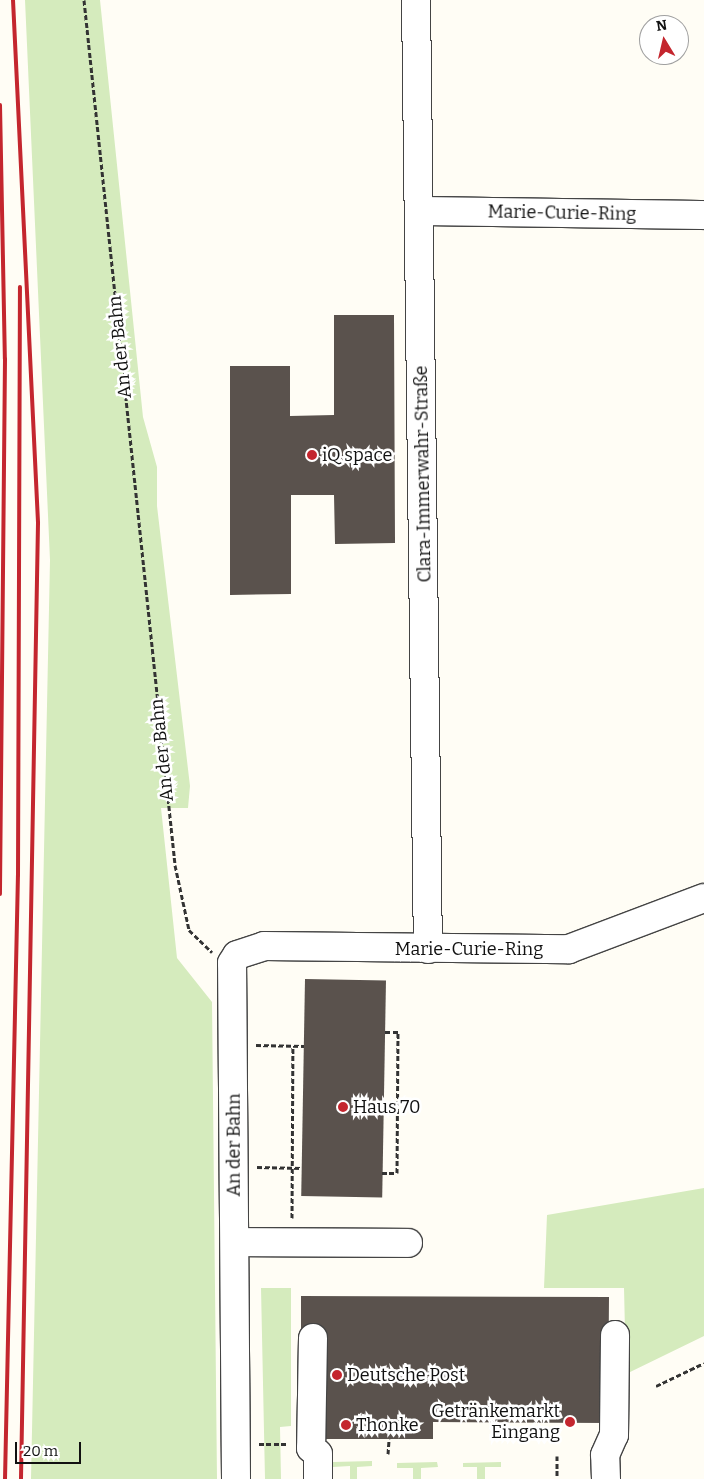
<!DOCTYPE html>
<meta charset="utf-8">
<style>
body{margin:0}
#map{position:relative;width:704px;height:1479px;overflow:hidden;background:#fffdf5;font-family:Bitter,serif}
div>[style]{position:absolute}
[style*='--x']{left:calc(var(--x)*1px);top:calc(var(--y)*1px);width:calc(var(--w)*1px);rotate:calc(var(--a)*1deg)}
.green>*{inset:0;background:#d5ebbd}
.building>*{inset:0;background:#5a524d;transform-origin:0 0}
.path>*{height:3px;margin-top:-1.5px;transform-origin:0;background:repeating-linear-gradient(90deg,#333 0 5px,transparent 0 7.5px)}
.roads{filter:drop-shadow(1px 0 #444) drop-shadow(-1px 0 #444) drop-shadow(0 1px #444) drop-shadow(0 -1px #444)}
.minor>*{height:28px;margin:-14px;padding:0 14px;transform-origin:14px;border-radius:14px;background:#fff}
.rail>*{height:4px;margin:-2px;padding:0 2px;transform-origin:2px;border-radius:2px;background:#c4262e}
.dots>*{width:14px;height:14px;translate:-50% -50%;box-sizing:border-box;border:2px solid #fff;border-radius:50%}
span{translate:-50% -50%;white-space:nowrap;text-align:center;line-height:1.15;-webkit-text-stroke:5px #fff;paint-order:stroke}
.street-label{font-size:18px;color:#111}
.poi-label{font-size:18px;color:#111}
.left{translate:0 -50%;text-align:left}
.right{translate:-100% -50%;text-align:right}
.north{position:absolute;left:639px;top:15px;width:50px;height:50px;box-sizing:border-box;background:#fff;border:1px solid #a0a0a0;border-radius:50%;rotate:351deg;font-size:14px;font-weight:700;line-height:20px;text-align:center;color:#111}
.north::after{content:'';display:block;margin:auto;width:18px;height:22px;background:#c4262e;clip-path:polygon(50% 0,100% 100%,50% 72%,0 100%)}
.scale{position:absolute;left:15px;top:1442px;width:66px;height:22px;box-sizing:border-box;border:2px solid #111;border-top:0;padding-left:6px;font-size:15px;line-height:18px;white-space:nowrap;color:#111;-webkit-text-stroke:4px #fff;paint-order:stroke}
</style>
<div id="map">
<div class="green">
<div style="clip-path:polygon(25px 0,100px 0,143px 417px,157px 467px,157px 506px,190px 786px,188px 808px,161px 808px,177px 958px,212px 1002px,217px 1479px,31px 1479px,50px 560px)"></div>
<div style="clip-path:polygon(704px 1188px,704px 1336px,626px 1374px,624px 1288px,544px 1288px,547px 1215px)"></div>
<div style="clip-path:polygon(261px 1288px,291px 1288px,291px 1426px,280px 1427px,281px 1479px,265px 1479px)"></div>
<div style="clip-path:polygon(372px 1461px,372px 1466px,357px 1467px,357px 1479px,350px 1479px,350px 1466px,333px 1467px,333px 1462px)"></div>
<div style="clip-path:polygon(437px 1462px,438px 1467px,421px 1468px,421px 1479px,413px 1479px,413px 1468px,397px 1468px,397px 1463px)"></div>
<div style="clip-path:polygon(501px 1462px,501px 1467px,485px 1467px,485px 1479px,477px 1479px,477px 1467px,463px 1467px,463px 1463px)"></div>
</div>
<div class="building">
<div style="clip-path:polygon(334px 315px,394px 315px,395px 543px,335px 544px,334px 495px,291px 495px,291px 594px,230px 595px,230px 366px,290px 366px,290px 416px,334px 415px)"></div>
<div style="left:305px;top:979px;width:81px;height:217px;rotate:1deg"></div>
<div style="clip-path:polygon(301px 1296px,609px 1297px,608px 1423px,433px 1422px,433px 1439px,320px 1439px,320px 1330px,301px 1330px)"></div>
</div>
<div class="path">
<div style="--x:84;--y:0;--w:870;--a:83.99"></div>
<div style="--x:175;--y:865;--w:66;--a:77.8"></div>
<div style="--x:189;--y:930;--w:32;--a:44"></div>
<div style="--x:256;--y:1045;--w:48;--a:1.2"></div>
<div style="--x:257;--y:1167;--w:45;--a:1.3"></div>
<div style="--x:382;--y:1173;--w:15;--a:0"></div>
<div style="--x:397;--y:1173;--w:141;--a:-89.6"></div>
<div style="--x:398;--y:1032;--w:13;--a:180"></div>
<div style="--x:292;--y:1218;--w:172;--a:-89.7"></div>
<div style="--x:656;--y:1386;--w:53;--a:-25.6"></div>
<div style="--x:259;--y:1444;--w:29;--a:0"></div>
<div style="--x:388;--y:1454;--w:15;--a:-86"></div>
<div style="--x:557;--y:1456;--w:23;--a:90"></div>
</div>
<div class="roads">
<div class="minor">
<div style="--x:416;--y:0;--w:949;--a:89.28"></div>
<div style="--x:420;--y:211;--w:284;--a:0.8"></div>
<div style="--x:235;--y:1242;--w:173;--a:0.3"></div>
<div style="--x:313;--y:1338;--w:110;--a:91"></div>
<div style="--x:311;--y:1448;--w:9;--a:41"></div>
<div style="--x:318;--y:1454;--w:25;--a:90"></div>
<div style="--x:236;--y:1479;--w:516;--a:-90.44"></div>
<div style="--x:232;--y:963;--w:9;--a:-58"></div>
<div style="--x:237;--y:955;--w:28;--a:-18"></div>
<div style="--x:264;--y:946;--w:305;--a:0.6"></div>
<div style="--x:569;--y:949;--w:144;--a:-20.7"></div>
<div style="--x:606;--y:1479;--w:24;--a:-92"></div>
<div style="--x:605;--y:1455;--w:22;--a:-66"></div>
<div style="--x:614;--y:1435;--w:100;--a:-89.4"></div>
</div>
</div>
<div class="rail">
<div style="--x:13;--y:0;--w:524;--a:87.26"></div>
<div style="--x:38;--y:523;--w:956;--a:91.02"></div>
<div style="--x:0;--y:105;--w:254;--a:88.9"></div>
<div style="--x:5;--y:359;--w:535;--a:90.54"></div>
<div style="--x:5;--y:1479;--w:604;--a:-88.77"></div>
<div style="--x:18;--y:875;--w:588;--a:-89.81"></div>
</div>
<div class="dots">
<div style="left:312px;top:455px;background:#c4262e"></div>
<div style="left:343px;top:1107px;background:#c4262e"></div>
<div style="left:337px;top:1375px;background:#c4262e"></div>
<div style="left:570px;top:1422px;background:#c4262e"></div>
<div style="left:346px;top:1425px;background:#c4262e"></div>
</div>
<div class="street-label">
<span style="left:562px;top:213px;rotate:1deg">Marie-Curie-Ring</span>
<span style="left:120px;top:347px;rotate:-96deg">An der Bahn</span>
<span style="left:423px;top:474px;rotate:-91deg">Clara-Immerwahr-Straße</span>
<span style="left:162px;top:750px;rotate:-96deg">An der Bahn</span>
<span style="left:469px;top:949px">Marie-Curie-Ring</span>
<span style="left:234px;top:1145px;rotate:-90deg">An der Bahn</span>
</div>
<div class="poi-label">
<span class="left" style="left:322px;top:455px">iQ space</span>
<span class="left" style="left:353px;top:1107px">Haus 70</span>
<span class="left" style="left:347px;top:1375px">Deutsche Post</span>
<span class="right" style="left:560px;top:1422px">Getränkemarkt<br>Eingang</span>
<span class="left" style="left:356px;top:1425px">Thonke</span>
</div>
<div class="north">N</div>
<div class="scale">20 m</div>
</div>
